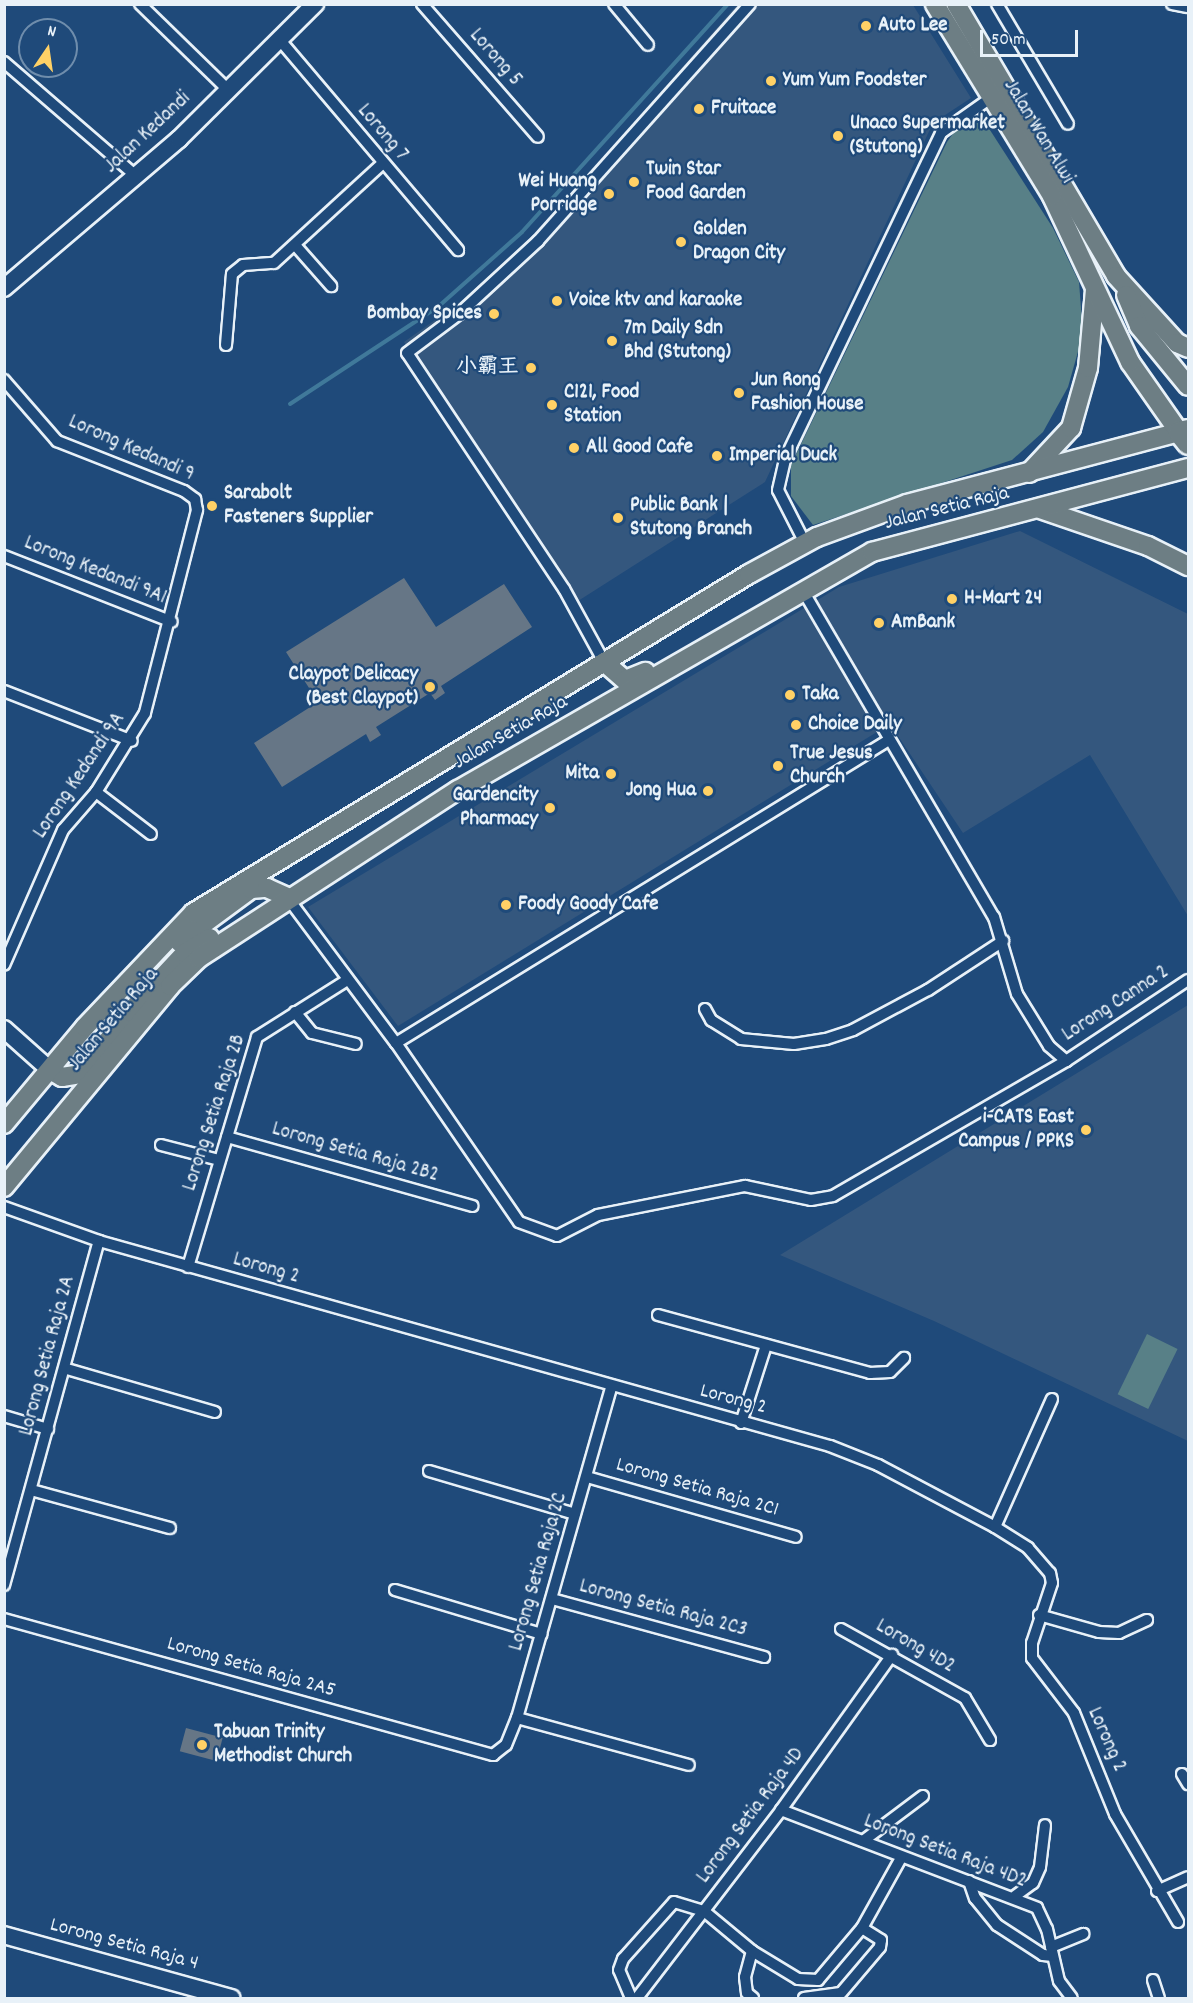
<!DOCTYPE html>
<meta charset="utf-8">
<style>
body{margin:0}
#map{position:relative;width:1193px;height:2003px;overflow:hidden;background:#1f4a7a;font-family:Dekko,"LXGW WenKai TC",sans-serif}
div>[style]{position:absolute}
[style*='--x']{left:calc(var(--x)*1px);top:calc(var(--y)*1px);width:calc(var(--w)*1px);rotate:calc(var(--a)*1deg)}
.built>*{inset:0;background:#34577e}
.green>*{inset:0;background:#588087;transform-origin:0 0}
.stream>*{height:4px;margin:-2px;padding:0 2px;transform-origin:2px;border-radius:2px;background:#40799a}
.building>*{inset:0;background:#667686;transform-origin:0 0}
.roads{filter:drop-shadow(2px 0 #e8f1f8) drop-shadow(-2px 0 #e8f1f8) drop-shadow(0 2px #e8f1f8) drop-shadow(0 -2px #e8f1f8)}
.street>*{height:10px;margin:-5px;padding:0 5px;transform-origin:5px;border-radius:5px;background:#1f4a7a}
.secondary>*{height:16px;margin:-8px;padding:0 8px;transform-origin:8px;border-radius:8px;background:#1f4a7a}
.primary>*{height:18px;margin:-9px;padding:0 9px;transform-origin:9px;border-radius:9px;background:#6d7e84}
.highway>*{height:21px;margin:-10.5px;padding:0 10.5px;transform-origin:10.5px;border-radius:10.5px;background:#6d7e84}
.dots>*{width:16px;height:16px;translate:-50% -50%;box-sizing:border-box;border:3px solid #1f4a7a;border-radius:50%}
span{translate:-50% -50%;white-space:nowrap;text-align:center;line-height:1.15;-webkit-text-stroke:4.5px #1f4a7a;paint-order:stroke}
.poi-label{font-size:21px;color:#e8f1f8;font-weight:700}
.left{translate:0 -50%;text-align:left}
.right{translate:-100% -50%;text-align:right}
.street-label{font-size:21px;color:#e8f1f8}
.frame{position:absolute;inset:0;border:6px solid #e8f1f8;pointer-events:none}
.north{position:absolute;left:18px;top:18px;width:60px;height:60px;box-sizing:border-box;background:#1f4a7a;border:2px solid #6f8dac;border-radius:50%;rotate:13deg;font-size:16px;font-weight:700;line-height:24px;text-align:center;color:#e8f1f8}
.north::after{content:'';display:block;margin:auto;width:21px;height:27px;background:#ffd166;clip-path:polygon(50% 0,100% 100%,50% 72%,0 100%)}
.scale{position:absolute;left:980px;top:30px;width:98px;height:27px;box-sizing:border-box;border:3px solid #e8f1f8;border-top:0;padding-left:8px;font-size:18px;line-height:21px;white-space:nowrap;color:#e8f1f8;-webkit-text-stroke:4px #1f4a7a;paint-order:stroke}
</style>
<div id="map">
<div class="built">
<div style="clip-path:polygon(737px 5px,913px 5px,971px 98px,933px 123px,765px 482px,578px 601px,404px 342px,459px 303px,535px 235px)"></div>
<div style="clip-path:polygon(1020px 531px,1188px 614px,1188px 916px,1090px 755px,963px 833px,890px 724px,398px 1026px,308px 907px,839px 587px)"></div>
<div style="clip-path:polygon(1188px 1005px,1188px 1441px,934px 1321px,780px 1255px)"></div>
</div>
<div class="green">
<div style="clip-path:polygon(979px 113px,1053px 228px,1079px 282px,1083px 334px,1068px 387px,1043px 432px,1012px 460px,813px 525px,791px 496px,791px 465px,947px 142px,957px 128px)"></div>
<div style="left:1147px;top:1334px;width:34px;height:67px;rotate:26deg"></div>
</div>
<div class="stream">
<div style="--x:290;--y:404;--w:178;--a:-33.3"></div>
<div style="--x:439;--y:306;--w:111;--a:-41.7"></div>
<div style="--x:522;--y:232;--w:307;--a:-47.9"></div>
</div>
<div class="building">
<div style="clip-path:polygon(404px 578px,436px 627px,504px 584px,532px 627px,441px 686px,445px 693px,435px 700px,430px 693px,376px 727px,381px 735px,370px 742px,366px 734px,282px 787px,254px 743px,318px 702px,286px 652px)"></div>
<div style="left:186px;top:1728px;width:38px;height:24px;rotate:15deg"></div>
</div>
<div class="roads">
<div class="street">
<div style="--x:140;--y:4;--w:122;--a:44.3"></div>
<div style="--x:422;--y:4;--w:176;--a:48.9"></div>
<div style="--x:614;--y:4;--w:53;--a:50.3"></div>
<div style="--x:997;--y:4;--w:139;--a:59.4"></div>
<div style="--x:1172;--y:4;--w:16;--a:11"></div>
<div style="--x:279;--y:39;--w:277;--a:49.7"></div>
<div style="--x:4;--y:62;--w:174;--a:40.8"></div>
<div style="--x:295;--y:245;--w:55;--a:48.7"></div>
<div style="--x:226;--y:345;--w:71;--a:-85.2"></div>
<div style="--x:232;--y:274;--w:14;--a:-39"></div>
<div style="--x:243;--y:265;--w:31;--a:-4"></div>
<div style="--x:274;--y:263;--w:147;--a:-42.5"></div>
<div style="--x:4;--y:380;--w:81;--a:49"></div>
<div style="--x:57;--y:441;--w:136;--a:21.5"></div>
<div style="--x:184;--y:491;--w:14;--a:36"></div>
<div style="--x:195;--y:499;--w:11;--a:80"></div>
<div style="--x:197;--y:510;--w:210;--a:104.4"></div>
<div style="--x:145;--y:713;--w:93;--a:121.8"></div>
<div style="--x:96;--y:792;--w:50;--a:131"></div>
<div style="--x:63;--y:830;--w:147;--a:113.6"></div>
<div style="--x:805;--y:543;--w:59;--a:-117"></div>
<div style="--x:778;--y:490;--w:32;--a:-77"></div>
<div style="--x:785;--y:459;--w:361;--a:-64.4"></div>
<div style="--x:941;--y:133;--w:62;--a:-35.2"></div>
<div style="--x:4;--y:556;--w:180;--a:21.4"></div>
<div style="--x:802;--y:589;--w:380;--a:59.7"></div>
<div style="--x:994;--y:917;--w:80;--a:73.4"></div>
<div style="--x:1017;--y:994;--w:61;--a:58.4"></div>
<div style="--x:1049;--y:1046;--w:23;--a:41"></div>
<div style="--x:604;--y:662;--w:83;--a:-118.7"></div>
<div style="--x:564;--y:589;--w:283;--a:-123.6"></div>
<div style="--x:407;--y:353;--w:65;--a:-36.9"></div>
<div style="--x:459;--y:314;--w:108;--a:-42.7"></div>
<div style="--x:538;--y:241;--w:318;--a:-48.2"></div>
<div style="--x:4;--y:691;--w:137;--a:21.3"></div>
<div style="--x:96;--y:792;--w:69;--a:37.4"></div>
<div style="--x:287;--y:897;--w:182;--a:53.3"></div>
<div style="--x:396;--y:1043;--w:217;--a:55.5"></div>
<div style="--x:519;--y:1222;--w:40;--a:20.2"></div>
<div style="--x:557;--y:1236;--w:46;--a:-27.1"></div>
<div style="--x:598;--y:1215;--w:150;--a:-11.2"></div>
<div style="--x:745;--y:1186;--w:67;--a:12"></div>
<div style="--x:811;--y:1200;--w:22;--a:-10"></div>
<div style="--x:833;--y:1196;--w:269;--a:-30.1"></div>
<div style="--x:1066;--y:1061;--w:146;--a:-33.6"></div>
<div style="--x:705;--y:1009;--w:13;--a:61"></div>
<div style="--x:711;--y:1020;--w:36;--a:32"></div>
<div style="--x:741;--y:1039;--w:53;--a:5.4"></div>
<div style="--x:794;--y:1044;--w:32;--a:-9"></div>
<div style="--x:826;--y:1039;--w:28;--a:-18"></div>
<div style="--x:853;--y:1030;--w:85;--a:-28.1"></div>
<div style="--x:928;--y:990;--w:90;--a:-33.2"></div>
<div style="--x:295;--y:1012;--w:27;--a:51"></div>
<div style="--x:312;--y:1033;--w:45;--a:14"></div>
<div style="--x:396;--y:1043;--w:579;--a:-31.58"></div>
<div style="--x:227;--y:1137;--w:255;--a:15.7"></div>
<div style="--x:161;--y:1145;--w:60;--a:14.5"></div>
<div style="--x:4;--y:1207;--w:101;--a:19.7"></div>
<div style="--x:99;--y:1241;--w:759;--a:15.67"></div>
<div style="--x:830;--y:1446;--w:52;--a:21.6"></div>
<div style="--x:878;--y:1465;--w:132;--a:27.9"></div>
<div style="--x:995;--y:1527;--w:39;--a:32"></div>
<div style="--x:1028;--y:1548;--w:33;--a:49"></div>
<div style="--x:1050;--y:1573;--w:10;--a:79"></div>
<div style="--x:1052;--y:1583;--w:63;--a:108.4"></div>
<div style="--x:1032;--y:1643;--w:15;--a:90"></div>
<div style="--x:1032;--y:1658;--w:69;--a:52.6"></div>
<div style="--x:1074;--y:1713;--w:109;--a:67.9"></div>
<div style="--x:1115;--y:1814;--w:125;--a:59.7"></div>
<div style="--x:188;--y:1267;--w:240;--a:-73.3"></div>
<div style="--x:257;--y:1037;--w:107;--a:-32.3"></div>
<div style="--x:658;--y:1315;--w:220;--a:15.3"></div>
<div style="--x:870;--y:1373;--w:20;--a:-3"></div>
<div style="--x:890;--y:1372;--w:20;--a:-45"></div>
<div style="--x:67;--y:1369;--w:154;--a:16.2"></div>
<div style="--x:4;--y:1416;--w:46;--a:16.5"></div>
<div style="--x:741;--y:1423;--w:82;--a:-72.2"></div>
<div style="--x:429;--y:1471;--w:152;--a:16.4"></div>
<div style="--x:587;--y:1477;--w:217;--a:16"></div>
<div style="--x:31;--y:1490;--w:144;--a:15.3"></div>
<div style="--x:995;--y:1527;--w:140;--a:-66"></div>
<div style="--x:4;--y:1585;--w:357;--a:-74.6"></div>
<div style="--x:395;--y:1590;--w:153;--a:16.7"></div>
<div style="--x:552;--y:1599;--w:220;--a:15.3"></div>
<div style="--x:1039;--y:1615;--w:62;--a:15.8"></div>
<div style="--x:1099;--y:1632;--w:20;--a:3"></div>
<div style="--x:1119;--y:1633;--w:31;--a:-25"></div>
<div style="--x:4;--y:1619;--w:508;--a:15.54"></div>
<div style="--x:493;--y:1755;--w:16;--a:-38"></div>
<div style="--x:506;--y:1745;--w:29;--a:-68"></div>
<div style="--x:517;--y:1718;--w:344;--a:-74.1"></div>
<div style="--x:841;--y:1629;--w:142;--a:29.1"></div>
<div style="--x:965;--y:1698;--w:49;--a:59.2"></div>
<div style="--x:517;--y:1718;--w:178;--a:15.3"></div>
<div style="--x:1182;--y:1774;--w:12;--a:59"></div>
<div style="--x:781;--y:1810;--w:274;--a:20.9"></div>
<div style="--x:1037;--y:1908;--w:23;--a:65"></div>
<div style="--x:1047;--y:1929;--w:53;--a:77"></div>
<div style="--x:1059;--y:1981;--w:21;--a:53"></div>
<div style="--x:863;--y:1841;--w:75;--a:-36.9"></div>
<div style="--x:969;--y:1881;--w:18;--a:71"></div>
<div style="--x:975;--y:1898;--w:35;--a:51"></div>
<div style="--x:997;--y:1925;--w:55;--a:33.1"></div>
<div style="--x:1043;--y:1955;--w:10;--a:6"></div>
<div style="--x:1157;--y:1891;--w:34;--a:-24"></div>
<div style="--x:1015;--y:1896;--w:22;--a:-36"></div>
<div style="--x:1033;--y:1883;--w:17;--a:-66"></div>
<div style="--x:1040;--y:1867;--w:42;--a:-83.2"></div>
<div style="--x:1051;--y:1947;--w:35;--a:-22"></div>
<div style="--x:752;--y:1951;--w:27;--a:105"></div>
<div style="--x:745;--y:1977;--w:16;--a:83"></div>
<div style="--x:747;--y:1993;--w:8;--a:40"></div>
<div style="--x:1153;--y:1980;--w:19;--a:72"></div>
<div style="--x:631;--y:1998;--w:30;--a:-113"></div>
<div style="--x:619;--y:1970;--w:12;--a:-70"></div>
<div style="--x:623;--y:1959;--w:76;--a:-48.2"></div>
<div style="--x:674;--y:1902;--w:31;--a:17"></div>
<div style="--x:704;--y:1911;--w:62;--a:39.8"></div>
<div style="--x:752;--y:1951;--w:54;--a:31.3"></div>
<div style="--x:798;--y:1979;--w:20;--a:3"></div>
<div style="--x:818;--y:1980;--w:68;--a:-49.8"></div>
<div style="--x:862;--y:1928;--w:80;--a:-60.9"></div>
<div style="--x:637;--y:1998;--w:237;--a:-52.5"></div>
<div style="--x:781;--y:1810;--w:191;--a:-54.4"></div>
<div style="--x:804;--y:1998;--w:37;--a:-8"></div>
<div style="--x:841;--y:1993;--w:60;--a:-49.7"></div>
<div style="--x:880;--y:1947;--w:7;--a:-82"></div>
<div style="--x:881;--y:1940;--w:22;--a:-148"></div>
</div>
<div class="secondary">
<div style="--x:4;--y:288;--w:230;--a:-40.4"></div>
<div style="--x:179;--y:139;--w:192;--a:-44.8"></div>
<div style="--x:4;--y:1029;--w:62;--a:41.7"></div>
<div style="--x:4;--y:1935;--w:236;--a:15.5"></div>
</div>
<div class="primary">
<div style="--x:956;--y:4;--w:316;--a:59.5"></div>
<div style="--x:1116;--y:276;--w:91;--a:47.7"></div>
<div style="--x:1177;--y:343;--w:12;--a:24"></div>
<div style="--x:1126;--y:295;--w:34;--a:67"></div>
<div style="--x:1139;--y:326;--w:77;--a:50.8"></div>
<div style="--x:1029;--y:473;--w:62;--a:-47"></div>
<div style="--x:1071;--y:428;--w:62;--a:-74.2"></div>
<div style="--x:1088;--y:368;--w:79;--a:-84.9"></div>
<div style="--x:1040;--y:509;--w:114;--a:18.9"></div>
<div style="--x:1148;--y:546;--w:45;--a:26.6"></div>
<div style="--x:604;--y:662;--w:28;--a:41"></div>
<div style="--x:625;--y:680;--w:22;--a:-22"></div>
<div style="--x:179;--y:942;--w:89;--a:-36.4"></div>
<div style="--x:251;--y:889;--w:16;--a:-4"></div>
<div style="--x:267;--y:888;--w:22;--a:24"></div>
<div style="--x:50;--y:1070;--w:14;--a:30"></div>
<div style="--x:62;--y:1077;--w:20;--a:-9"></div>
<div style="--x:82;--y:1074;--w:78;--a:-52.3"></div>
<div style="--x:130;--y:1012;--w:81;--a:-47"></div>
<div style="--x:185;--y:953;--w:29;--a:-31"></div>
<div style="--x:4;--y:1124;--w:126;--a:-50.1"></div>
<div style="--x:85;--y:1027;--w:157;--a:-46.5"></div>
<div style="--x:193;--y:913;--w:651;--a:-31.37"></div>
<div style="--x:749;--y:574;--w:77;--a:-28.6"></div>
<div style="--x:817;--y:537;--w:96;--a:-20.1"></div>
<div style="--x:907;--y:504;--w:281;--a:-14.8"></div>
<div style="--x:1179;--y:432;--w:85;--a:-125"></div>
<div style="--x:1130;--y:362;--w:183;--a:-115.2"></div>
<div style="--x:1052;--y:196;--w:225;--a:-121.4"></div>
<div style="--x:4;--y:1187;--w:261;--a:-50.4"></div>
<div style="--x:170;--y:986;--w:40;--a:-44"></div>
<div style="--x:199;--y:958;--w:309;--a:-33"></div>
<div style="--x:458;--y:790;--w:478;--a:-29.9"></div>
<div style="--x:872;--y:552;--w:327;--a:-14.9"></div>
</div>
<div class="highway">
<div style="--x:1188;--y:430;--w:9;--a:167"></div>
<div style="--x:1179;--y:432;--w:14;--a:51"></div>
</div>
</div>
<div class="dots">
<div style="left:866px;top:26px;background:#ffd166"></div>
<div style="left:771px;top:81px;background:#ffd166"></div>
<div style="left:699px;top:109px;background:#ffd166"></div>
<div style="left:838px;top:136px;background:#ffd166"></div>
<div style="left:634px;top:182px;background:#ffd166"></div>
<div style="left:609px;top:194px;background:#ffd166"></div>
<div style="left:681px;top:242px;background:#ffd166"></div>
<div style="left:557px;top:301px;background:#ffd166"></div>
<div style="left:494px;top:314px;background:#ffd166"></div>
<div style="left:612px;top:341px;background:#ffd166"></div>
<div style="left:531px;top:368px;background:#ffd166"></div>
<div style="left:739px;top:393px;background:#ffd166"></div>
<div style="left:552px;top:405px;background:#ffd166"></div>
<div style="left:574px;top:448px;background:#ffd166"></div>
<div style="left:717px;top:456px;background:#ffd166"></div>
<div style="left:212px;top:506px;background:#ffd166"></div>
<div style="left:618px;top:518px;background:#ffd166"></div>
<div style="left:952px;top:599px;background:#ffd166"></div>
<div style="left:879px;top:623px;background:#ffd166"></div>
<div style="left:430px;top:687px;background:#ffd166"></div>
<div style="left:790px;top:695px;background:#ffd166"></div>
<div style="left:796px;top:725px;background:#ffd166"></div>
<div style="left:778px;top:766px;background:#ffd166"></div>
<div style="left:611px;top:774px;background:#ffd166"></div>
<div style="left:708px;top:791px;background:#ffd166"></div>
<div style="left:550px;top:808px;background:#ffd166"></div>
<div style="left:506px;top:905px;background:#ffd166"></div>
<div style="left:1086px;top:1130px;background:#ffd166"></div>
<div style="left:202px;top:1745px;background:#ffd166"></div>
</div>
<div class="poi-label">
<span class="left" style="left:878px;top:26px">Auto Lee</span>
<span class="left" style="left:783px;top:81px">Yum Yum Foodster</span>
<span class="left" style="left:711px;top:109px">Fruitace</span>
<span class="left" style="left:850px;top:136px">Unaco Supermarket<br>(Stutong)</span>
<span class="left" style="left:646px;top:182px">Twin Star<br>Food Garden</span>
<span class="right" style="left:597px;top:194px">Wei Huang<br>Porridge</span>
<span class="left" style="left:693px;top:242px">Golden<br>Dragon City</span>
<span class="left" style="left:569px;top:301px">Voice ktv and karaoke</span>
<span class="right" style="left:482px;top:314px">Bombay Spices</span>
<span class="left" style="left:624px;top:341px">7m Daily Sdn<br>Bhd (Stutong)</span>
<span class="right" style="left:519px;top:368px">小霸王</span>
<span class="left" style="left:751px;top:393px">Jun Rong<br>Fashion House</span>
<span class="left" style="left:564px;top:405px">C121, Food<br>Station</span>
<span class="left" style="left:586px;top:448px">All Good Cafe</span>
<span class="left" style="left:729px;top:456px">Imperial Duck</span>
<span class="left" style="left:224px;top:506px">Sarabolt<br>Fasteners Supplier</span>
<span class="left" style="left:630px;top:518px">Public Bank |<br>Stutong Branch</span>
<span class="left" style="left:964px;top:599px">H-Mart 24</span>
<span class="left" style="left:891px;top:623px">AmBank</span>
<span class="right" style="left:418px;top:687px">Claypot Delicacy<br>(Best Claypot)</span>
<span class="left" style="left:802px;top:695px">Taka</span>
<span class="left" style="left:808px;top:725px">Choice Daily</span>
<span class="left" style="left:790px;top:766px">True Jesus<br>Church</span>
<span class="right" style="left:599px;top:774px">Mita</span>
<span class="right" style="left:696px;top:791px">Jong Hua</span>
<span class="right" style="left:538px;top:808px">Gardencity<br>Pharmacy</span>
<span class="left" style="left:518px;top:905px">Foody Goody Cafe</span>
<span class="right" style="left:1074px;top:1130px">i-CATS East<br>Campus / PPKS</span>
<span class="left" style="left:214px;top:1745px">Tabuan Trinity<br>Methodist Church</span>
</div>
<div class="street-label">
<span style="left:495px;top:58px;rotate:49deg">Lorong 5</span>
<span style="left:1038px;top:132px;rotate:59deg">Jalan Wan Alwi</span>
<span style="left:148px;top:133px;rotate:-43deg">Jalan Kedandi</span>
<span style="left:382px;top:133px;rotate:50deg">Lorong 7</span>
<span style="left:131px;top:449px;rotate:24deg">Lorong Kedandi 9</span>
<span style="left:947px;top:509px;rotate:-14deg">Jalan Setia Raja</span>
<span style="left:95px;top:571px;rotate:22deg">Lorong Kedandi 9A1</span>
<span style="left:511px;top:733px;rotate:-30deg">Jalan Setia Raja</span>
<span style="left:80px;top:776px;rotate:-56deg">Lorong Kedandi 9A</span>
<span style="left:1116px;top:1004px;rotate:-33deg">Lorong Canna 2</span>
<span style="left:114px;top:1020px;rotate:-50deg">Jalan Setia Raja</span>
<span style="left:215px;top:1113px;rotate:-72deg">Lorong Setia Raja 2B</span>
<span style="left:355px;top:1153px;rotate:16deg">Lorong Setia Raja 2B2</span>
<span style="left:266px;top:1269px;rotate:16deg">Lorong 2</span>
<span style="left:48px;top:1356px;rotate:-75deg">Lorong Setia Raja 2A</span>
<span style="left:733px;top:1400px;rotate:15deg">Lorong 2</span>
<span style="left:697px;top:1488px;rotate:16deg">Lorong Setia Raja 2C1</span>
<span style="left:539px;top:1572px;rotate:-74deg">Lorong Setia Raja 2C</span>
<span style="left:663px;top:1609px;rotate:15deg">Lorong Setia Raja 2C3</span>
<span style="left:915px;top:1647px;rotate:30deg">Lorong 4D2</span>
<span style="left:251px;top:1668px;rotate:16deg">Lorong Setia Raja 2A5</span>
<span style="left:1106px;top:1740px;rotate:66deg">Lorong 2</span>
<span style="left:751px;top:1816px;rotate:-53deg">Lorong Setia Raja 4D</span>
<span style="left:945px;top:1852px;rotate:21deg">Lorong Setia Raja 4D2</span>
<span style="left:124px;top:1945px;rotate:15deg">Lorong Setia Raja 4</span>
</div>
<div class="frame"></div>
<div class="north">N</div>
<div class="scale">50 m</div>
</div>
